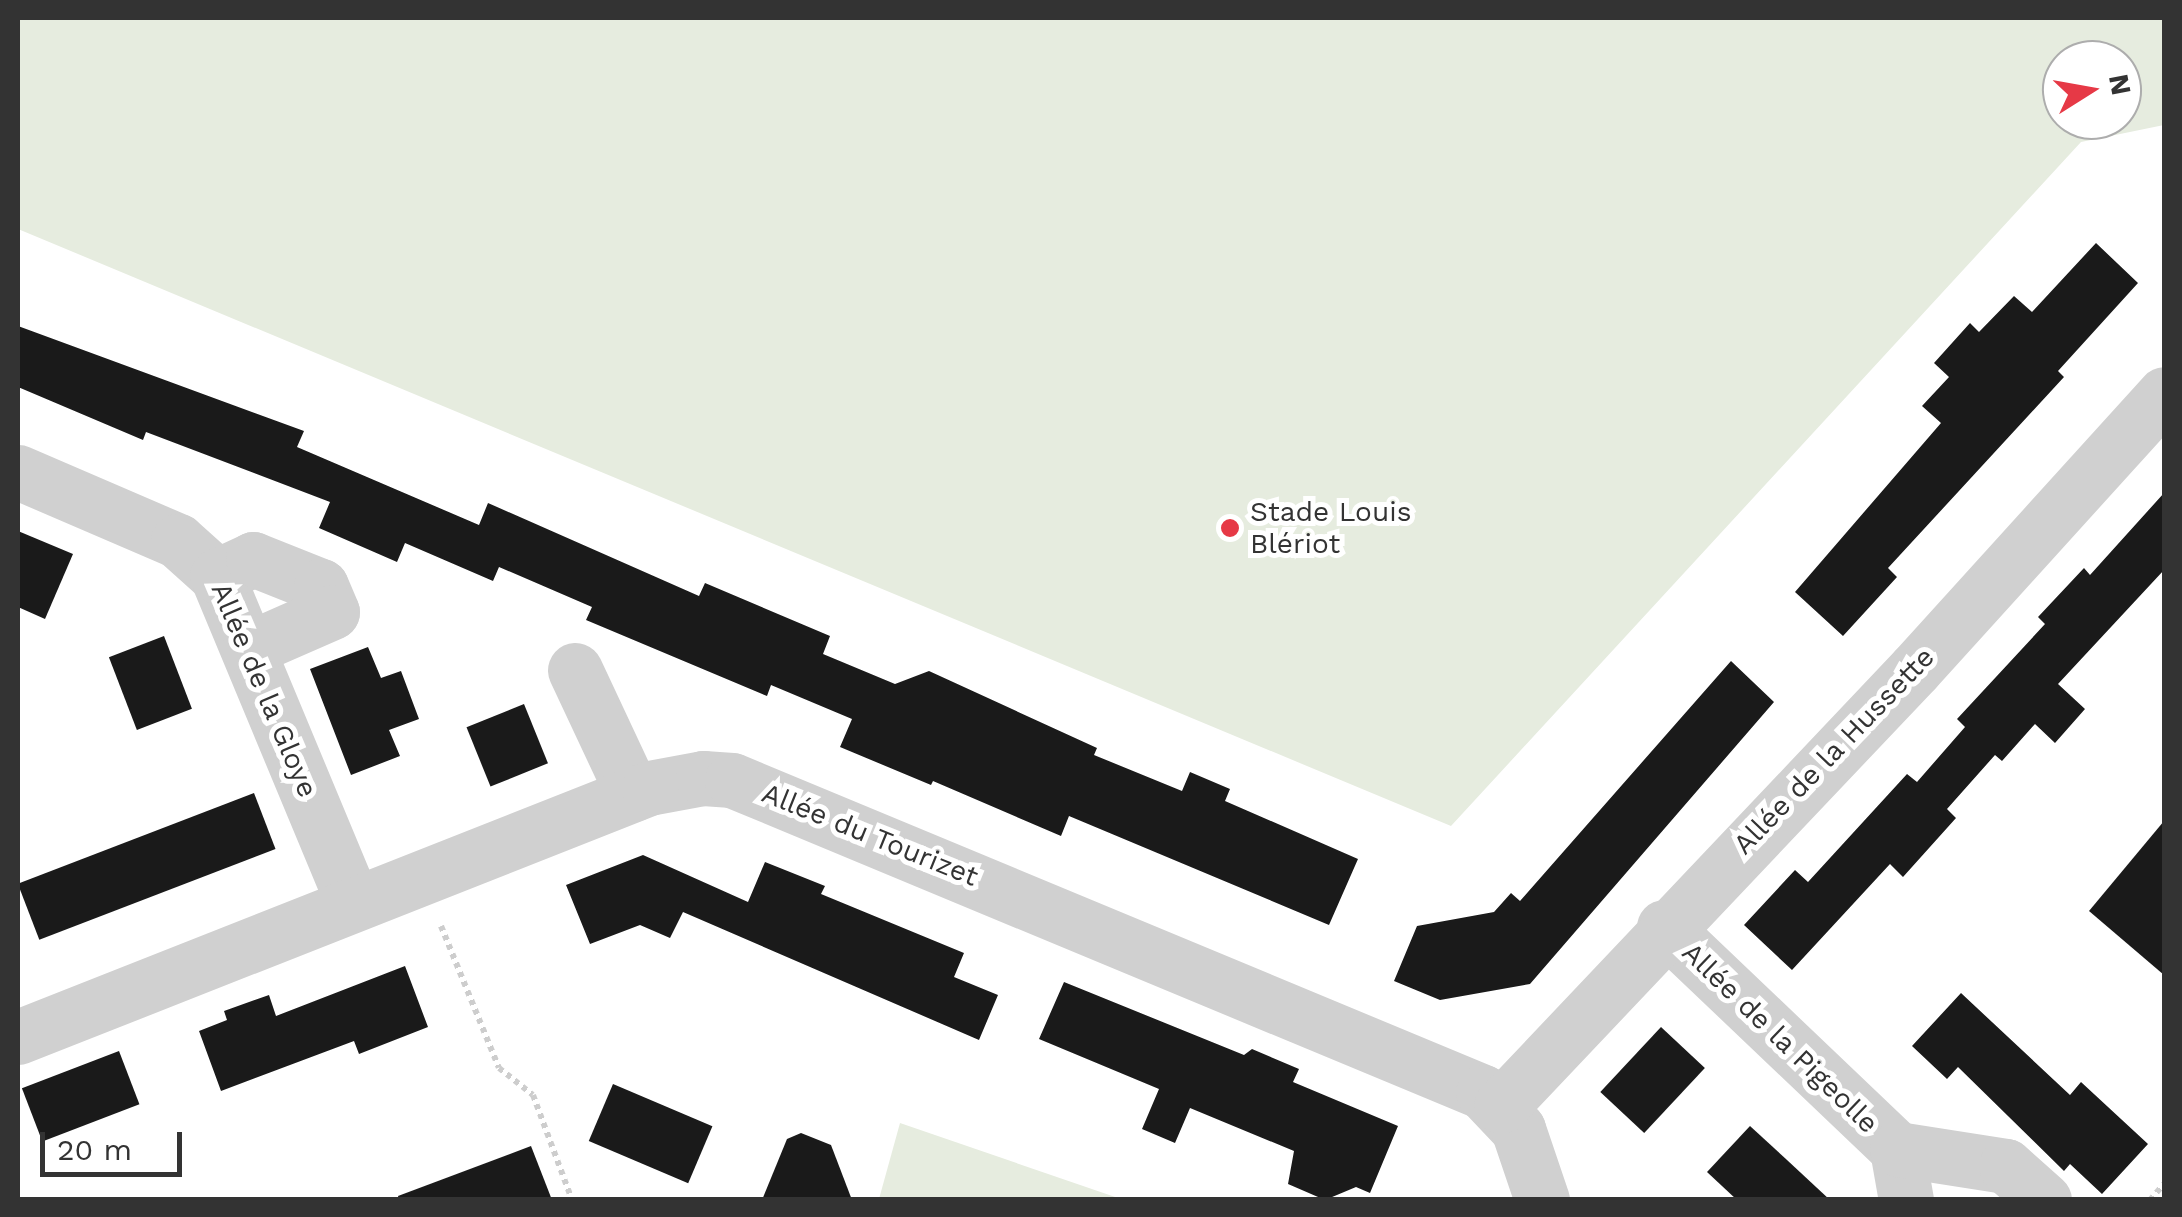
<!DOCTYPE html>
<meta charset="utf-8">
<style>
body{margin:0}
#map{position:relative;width:2182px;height:1217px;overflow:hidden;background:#fff;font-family:"Work Sans",sans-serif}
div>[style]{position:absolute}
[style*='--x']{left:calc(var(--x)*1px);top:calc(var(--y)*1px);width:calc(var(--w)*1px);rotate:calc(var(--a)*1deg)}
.green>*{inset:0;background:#e6ecdf}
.building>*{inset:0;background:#1a1a1a;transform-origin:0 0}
.path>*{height:6px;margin-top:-3px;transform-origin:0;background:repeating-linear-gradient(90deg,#cdcdcd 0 5px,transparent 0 10px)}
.minor>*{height:55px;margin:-27.5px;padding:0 27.5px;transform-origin:27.5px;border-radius:27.5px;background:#d0d0d0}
.dots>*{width:28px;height:28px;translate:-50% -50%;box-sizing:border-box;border:5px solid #fff;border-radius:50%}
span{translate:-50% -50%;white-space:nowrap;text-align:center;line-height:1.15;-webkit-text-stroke:10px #fff;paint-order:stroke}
.poi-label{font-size:28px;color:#333}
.left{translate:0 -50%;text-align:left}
.street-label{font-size:28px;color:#333}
.frame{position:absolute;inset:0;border:20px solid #333;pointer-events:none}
.north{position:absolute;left:2042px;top:40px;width:100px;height:100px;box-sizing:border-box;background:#fff;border:2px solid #adadad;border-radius:50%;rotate:79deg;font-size:28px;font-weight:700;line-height:40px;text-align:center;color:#333}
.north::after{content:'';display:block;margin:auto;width:35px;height:45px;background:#e63946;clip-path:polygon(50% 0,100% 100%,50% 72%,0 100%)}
.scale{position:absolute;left:40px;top:1132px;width:142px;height:45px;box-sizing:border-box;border:5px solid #333;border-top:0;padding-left:12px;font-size:30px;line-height:35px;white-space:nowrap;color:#333;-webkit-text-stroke:8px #fff;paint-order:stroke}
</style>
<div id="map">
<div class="green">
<div style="clip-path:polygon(evenodd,18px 18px,2164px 18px,2164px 125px,2081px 142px,1451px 826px,18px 229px,18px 18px,2122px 60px,2122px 120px,2062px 120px,2062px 60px,2122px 60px)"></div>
<div style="clip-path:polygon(900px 1123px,1121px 1199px,879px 1199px)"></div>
</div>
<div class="building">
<div style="clip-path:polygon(2096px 243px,2138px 283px,2058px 371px,2064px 377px,1888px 568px,1897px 577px,1843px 636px,1795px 592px,1941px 423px,1922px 406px,1949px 377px,1934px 363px,1970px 323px,1979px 332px,2014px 296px,2032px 312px)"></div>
<div style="clip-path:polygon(18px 326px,304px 431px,297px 447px,479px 525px,488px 503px,699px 596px,705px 583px,830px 636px,823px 654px,895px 684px,929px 671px,1097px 748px,1094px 755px,1182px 791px,1190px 772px,1230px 789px,1225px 801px,1358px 859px,1329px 925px,1069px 816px,1061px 836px,933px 781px,931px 785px,840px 747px,852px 719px,771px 685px,767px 696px,586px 620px,592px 607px,499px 567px,493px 581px,405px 543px,397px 562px,319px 528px,330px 502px,146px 432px,143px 440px,18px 387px)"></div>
<div style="clip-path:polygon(2164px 493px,2164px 570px,2058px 684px,2085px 709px,2055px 743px,2035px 724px,2002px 761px,1995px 755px,1947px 809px,1956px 818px,1903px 877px,1890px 864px,1792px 970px,1744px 925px,1795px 870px,1808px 882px,1907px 774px,1917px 782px,1965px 727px,1957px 719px,2045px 624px,2038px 617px,2084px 568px,2090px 575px)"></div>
<div style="clip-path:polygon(18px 531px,73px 554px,45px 619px,18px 607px)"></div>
<div style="left:164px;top:636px;width:78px;height:59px;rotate:69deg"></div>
<div style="clip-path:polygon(368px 647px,381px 678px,401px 671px,419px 719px,389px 730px,400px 756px,351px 775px,310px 669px)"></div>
<div style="clip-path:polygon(1731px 661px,1774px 702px,1530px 984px,1440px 1000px,1394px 981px,1417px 926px,1494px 912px,1511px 893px,1520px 901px)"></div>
<div style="left:524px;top:704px;width:64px;height:62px;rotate:68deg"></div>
<div style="left:254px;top:793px;width:60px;height:253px;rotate:69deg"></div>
<div style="clip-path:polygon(2164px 821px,2164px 975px,2089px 911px)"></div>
<div style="clip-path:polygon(643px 855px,748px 902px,765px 862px,825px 886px,821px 894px,964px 953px,954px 977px,998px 995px,979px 1040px,683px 912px,670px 938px,640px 925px,590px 944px,566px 885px)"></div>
<div style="clip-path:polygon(405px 966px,428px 1027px,359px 1054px,354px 1041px,221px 1091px,199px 1031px,227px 1020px,224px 1011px,269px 995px,276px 1016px)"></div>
<div style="clip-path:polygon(1064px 982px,1244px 1055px,1252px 1049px,1299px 1069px,1293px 1082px,1398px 1126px,1370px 1193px,1356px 1187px,1325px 1200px,1288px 1184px,1294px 1151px,1190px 1108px,1175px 1143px,1142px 1129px,1159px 1089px,1039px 1039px)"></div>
<div style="clip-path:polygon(1961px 993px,2070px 1095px,2081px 1082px,2148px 1144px,2102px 1194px,2070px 1164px,2064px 1171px,1958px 1067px,1947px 1079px,1912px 1046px)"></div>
<div style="left:1661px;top:1027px;width:60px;height:89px;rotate:43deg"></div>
<div style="left:119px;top:1051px;width:57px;height:104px;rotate:69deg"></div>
<div style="left:613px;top:1084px;width:108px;height:62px;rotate:23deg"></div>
<div style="clip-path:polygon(1750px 1126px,1787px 1160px,1830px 1200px,1737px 1200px,1707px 1172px)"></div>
<div style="clip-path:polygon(801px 1133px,831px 1145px,852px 1200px,762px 1200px,787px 1139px)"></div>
<div style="clip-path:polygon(531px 1146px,552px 1200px,399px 1200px,398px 1196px)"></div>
</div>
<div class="path">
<div style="--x:441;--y:926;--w:153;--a:67.8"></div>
<div style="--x:499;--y:1068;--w:43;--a:38.5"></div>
<div style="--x:533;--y:1095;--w:112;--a:69.6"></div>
<div style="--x:2150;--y:1200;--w:21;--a:-49"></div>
</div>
<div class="minor">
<div style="--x:18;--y:472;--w:174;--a:23.3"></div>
<div style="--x:178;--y:541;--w:52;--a:41.9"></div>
<div style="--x:217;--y:576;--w:353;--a:67.4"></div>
<div style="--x:217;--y:576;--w:40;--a:-25"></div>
<div style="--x:253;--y:559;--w:73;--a:21.7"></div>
<div style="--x:321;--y:586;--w:28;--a:67"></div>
<div style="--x:332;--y:612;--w:90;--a:156.3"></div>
<div style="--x:575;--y:670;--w:137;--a:64.9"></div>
<div style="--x:1664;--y:927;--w:322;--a:43.6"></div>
<div style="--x:1897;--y:1149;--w:52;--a:80"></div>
<div style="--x:18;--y:1037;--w:678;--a:-21.53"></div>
<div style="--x:649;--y:788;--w:55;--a:-10.5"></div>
<div style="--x:703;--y:778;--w:29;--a:4"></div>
<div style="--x:732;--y:780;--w:813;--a:22.56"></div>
<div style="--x:1483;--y:1092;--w:51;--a:46.6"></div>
<div style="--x:1518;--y:1129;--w:75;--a:71.3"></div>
<div style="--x:1501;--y:1106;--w:602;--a:-46.55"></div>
<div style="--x:1915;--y:669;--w:371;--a:-47.8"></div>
<div style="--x:1897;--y:1149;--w:110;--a:8.9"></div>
<div style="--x:2006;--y:1166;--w:51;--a:41.8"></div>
</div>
<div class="dots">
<div style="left:1230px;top:528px;background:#e63946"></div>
</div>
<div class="poi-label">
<span class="left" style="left:1250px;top:528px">Stade Louis<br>Blériot</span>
</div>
<div class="street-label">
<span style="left:264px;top:690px;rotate:67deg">Allée de la Gloye</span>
<span style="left:1834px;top:751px;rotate:-46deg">Allée de la Hussette</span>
<span style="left:870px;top:835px;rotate:22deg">Allée du Tourizet</span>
<span style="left:1780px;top:1038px;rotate:44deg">Allée de la Pigeolle</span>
</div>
<div class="frame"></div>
<div class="north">N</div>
<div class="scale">20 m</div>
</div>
